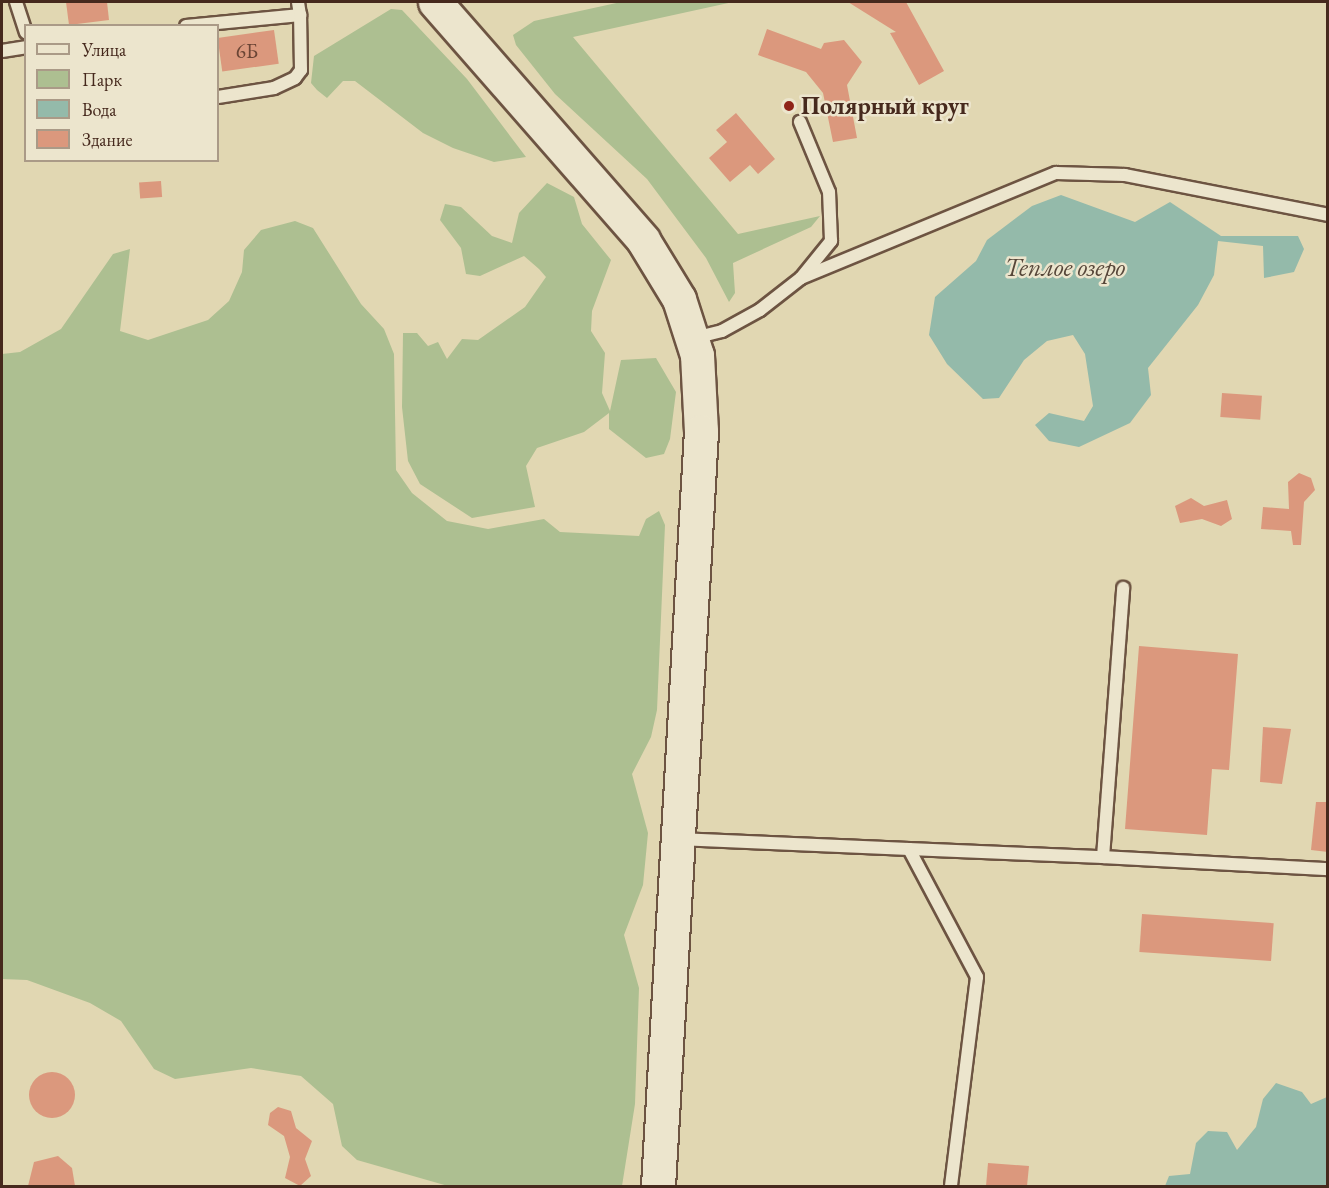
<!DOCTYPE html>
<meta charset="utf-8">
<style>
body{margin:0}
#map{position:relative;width:1329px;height:1188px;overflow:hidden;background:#e1d7b2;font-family:"EB Garamond",serif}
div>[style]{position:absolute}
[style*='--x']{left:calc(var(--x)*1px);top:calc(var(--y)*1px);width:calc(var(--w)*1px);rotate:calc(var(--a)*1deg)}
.green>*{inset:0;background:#adbf91}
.water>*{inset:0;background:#94baaa}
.building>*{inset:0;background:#db987d;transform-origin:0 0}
.round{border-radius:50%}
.roads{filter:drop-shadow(2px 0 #6d5442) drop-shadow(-2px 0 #6d5442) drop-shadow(0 2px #6d5442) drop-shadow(0 -2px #6d5442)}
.service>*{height:12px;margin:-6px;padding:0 6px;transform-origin:6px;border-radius:6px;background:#ece5cd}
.secondary>*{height:33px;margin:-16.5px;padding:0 16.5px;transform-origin:16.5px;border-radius:16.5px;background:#ece5cd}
.dots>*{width:16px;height:16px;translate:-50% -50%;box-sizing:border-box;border:3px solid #ece5cd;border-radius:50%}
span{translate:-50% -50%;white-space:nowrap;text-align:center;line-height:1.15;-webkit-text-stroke:5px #ece5cd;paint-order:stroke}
.number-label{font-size:21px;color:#6b4535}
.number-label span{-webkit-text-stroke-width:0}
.poi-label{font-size:24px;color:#46291d;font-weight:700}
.left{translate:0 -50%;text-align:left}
.water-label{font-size:26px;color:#564639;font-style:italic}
.frame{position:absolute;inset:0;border:3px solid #46291d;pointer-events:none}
.legend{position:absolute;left:24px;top:24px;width:195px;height:138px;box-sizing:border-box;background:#ece5cd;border:2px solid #aa9a87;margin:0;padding:8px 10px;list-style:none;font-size:18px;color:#46291d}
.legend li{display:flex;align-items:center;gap:12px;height:30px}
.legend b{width:30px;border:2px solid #aa9a87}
</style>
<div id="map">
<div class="green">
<div style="clip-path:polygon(621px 2px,733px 2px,573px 37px,738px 234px,820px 216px,811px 227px,733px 263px,735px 293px,729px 302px,706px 258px,647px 179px,555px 94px,516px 45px,513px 35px,534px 21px)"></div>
<div style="clip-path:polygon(391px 9px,402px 10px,467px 79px,526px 157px,494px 162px,453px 148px,423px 133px,355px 81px,343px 81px,327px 98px,317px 90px,311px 83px,314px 56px)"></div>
<div style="clip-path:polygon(547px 183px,574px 197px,582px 224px,611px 260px,592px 311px,591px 331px,605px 353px,602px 393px,610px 411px,621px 360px,656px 358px,676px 392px,670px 439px,664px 454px,646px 458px,609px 429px,609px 413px,584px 432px,537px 448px,526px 466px,535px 507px,472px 518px,420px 484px,408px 461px,402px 407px,403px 333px,417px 333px,428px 346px,438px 342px,447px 359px,462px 339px,478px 340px,525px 307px,546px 277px,539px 269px,524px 256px,480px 276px,466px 274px,461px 248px,440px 220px,445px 204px,461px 207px,492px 236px,512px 243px,519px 213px)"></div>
<div style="clip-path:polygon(295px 221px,313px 228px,361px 304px,384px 329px,394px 354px,396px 470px,412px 493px,447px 521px,488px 529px,544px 519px,560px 532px,639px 536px,646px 519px,659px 511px,665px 525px,657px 710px,651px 737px,632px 774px,648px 833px,643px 885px,624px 935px,639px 988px,635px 1104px,622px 1186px,448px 1186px,357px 1160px,342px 1146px,333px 1104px,301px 1076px,251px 1068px,175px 1079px,154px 1069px,121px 1021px,90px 1003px,27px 980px,2px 979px,2px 354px,20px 352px,61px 329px,113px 254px,130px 249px,120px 331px,148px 340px,208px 320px,229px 301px,242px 272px,244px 250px,261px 230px)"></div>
</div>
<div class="water">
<div style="clip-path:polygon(1061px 195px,1135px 222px,1170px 202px,1221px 236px,1298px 236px,1304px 249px,1294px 272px,1264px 278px,1263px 246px,1218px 241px,1214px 275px,1198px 305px,1148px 368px,1151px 395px,1130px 423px,1079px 447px,1049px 441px,1035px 425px,1049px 413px,1084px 421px,1093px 406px,1085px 354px,1073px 335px,1047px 341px,1024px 360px,999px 398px,983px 399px,947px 364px,929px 335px,935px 297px,976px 261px,987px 240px,1032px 206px)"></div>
<div style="clip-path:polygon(1276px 1083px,1302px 1092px,1311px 1104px,1327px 1097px,1327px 1186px,1165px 1186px,1169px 1176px,1190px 1174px,1196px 1143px,1208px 1131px,1227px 1132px,1237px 1150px,1256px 1127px,1263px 1099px)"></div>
</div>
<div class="building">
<div style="clip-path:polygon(66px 2px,107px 2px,109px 20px,69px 25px)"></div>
<div style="clip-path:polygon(848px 2px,906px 2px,944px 71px,919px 85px,890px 33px,896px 32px)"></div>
<div style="clip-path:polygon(767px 29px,821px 49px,824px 43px,844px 40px,862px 62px,847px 85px,857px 138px,833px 142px,823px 93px,806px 72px,758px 55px)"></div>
<div style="left:274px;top:30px;width:34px;height:57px;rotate:82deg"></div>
<div style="clip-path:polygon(736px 113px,775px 159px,758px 174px,750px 165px,730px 182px,709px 158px,727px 142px,716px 130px)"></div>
<div style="left:161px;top:181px;width:16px;height:22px;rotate:86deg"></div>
<div style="left:1222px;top:393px;width:40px;height:24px;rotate:4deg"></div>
<div style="clip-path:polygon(1299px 473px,1311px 478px,1315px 490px,1304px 502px,1301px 545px,1293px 545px,1291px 531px,1261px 529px,1263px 507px,1289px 509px,1288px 482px)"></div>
<div style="clip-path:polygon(1191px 498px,1204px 506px,1227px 500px,1232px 519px,1221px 526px,1202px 519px,1180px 523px,1175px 506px)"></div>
<div style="clip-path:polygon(1139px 646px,1238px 654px,1229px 770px,1212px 769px,1207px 835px,1125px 829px)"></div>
<div style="clip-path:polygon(1263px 727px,1291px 729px,1282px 784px,1260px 782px)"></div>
<div style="clip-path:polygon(1316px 802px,1328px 802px,1328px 852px,1311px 850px)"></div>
<div style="left:1142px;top:914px;width:132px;height:38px;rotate:4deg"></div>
<div class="round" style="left:29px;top:1072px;width:46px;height:46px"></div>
<div style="clip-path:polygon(278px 1107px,291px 1111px,296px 1128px,312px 1141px,305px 1159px,311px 1176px,300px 1186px,285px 1178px,290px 1157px,284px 1136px,268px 1125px,270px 1113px)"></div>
<div style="clip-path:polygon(58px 1156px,72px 1168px,75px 1186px,28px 1186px,34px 1162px)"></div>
<div style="clip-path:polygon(988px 1163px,1029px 1166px,1027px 1186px,986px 1186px)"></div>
</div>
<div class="roads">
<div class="service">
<div style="--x:16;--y:2;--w:32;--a:72"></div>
<div style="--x:186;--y:26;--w:115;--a:-5.5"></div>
<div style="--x:300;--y:15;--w:13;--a:-99"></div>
<div style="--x:2;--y:51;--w:24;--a:-9"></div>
<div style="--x:218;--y:97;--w:57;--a:-9.1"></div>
<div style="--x:274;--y:88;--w:23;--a:-25"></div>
<div style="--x:295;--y:78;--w:10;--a:-53"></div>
<div style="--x:301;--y:70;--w:55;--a:-91"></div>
<div style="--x:801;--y:278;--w:276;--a:-22.4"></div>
<div style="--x:1056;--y:173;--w:69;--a:1.7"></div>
<div style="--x:1125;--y:175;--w:207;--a:11.1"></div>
<div style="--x:694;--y:338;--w:29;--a:-14"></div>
<div style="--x:722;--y:331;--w:43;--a:-28.9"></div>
<div style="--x:760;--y:310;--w:52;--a:-38"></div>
<div style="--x:801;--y:278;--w:48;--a:-51"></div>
<div style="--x:831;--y:241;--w:49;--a:-92.3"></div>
<div style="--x:829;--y:192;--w:76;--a:-112.5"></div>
<div style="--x:678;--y:839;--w:231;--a:2.5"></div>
<div style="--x:909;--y:849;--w:145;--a:62"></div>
<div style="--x:977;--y:977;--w:211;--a:97.1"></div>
<div style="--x:909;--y:849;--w:194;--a:2.4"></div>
<div style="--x:1103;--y:857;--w:270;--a:-85.7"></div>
<div style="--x:1103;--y:857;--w:225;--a:3.1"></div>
</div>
<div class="secondary">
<div style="--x:435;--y:2;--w:316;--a:48.8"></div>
<div style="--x:643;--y:240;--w:69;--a:58.6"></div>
<div style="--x:679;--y:299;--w:59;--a:72.2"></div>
<div style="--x:697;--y:355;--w:76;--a:87"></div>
<div style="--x:701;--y:431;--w:756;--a:93.26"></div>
</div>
</div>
<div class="dots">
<div style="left:789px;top:106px;background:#8f2418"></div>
</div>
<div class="number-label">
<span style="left:247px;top:51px">6Б</span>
</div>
<div class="poi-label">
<span class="left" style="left:801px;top:106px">Полярный круг</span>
</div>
<div class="water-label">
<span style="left:1065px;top:268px">Теплое озеро</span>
</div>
<div class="frame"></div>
<ul class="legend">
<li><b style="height:8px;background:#ece5cd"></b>Улица</li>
<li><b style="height:16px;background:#adbf91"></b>Парк</li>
<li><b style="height:16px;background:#94baaa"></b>Вода</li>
<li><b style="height:16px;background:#db987d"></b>Здание</li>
</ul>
</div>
